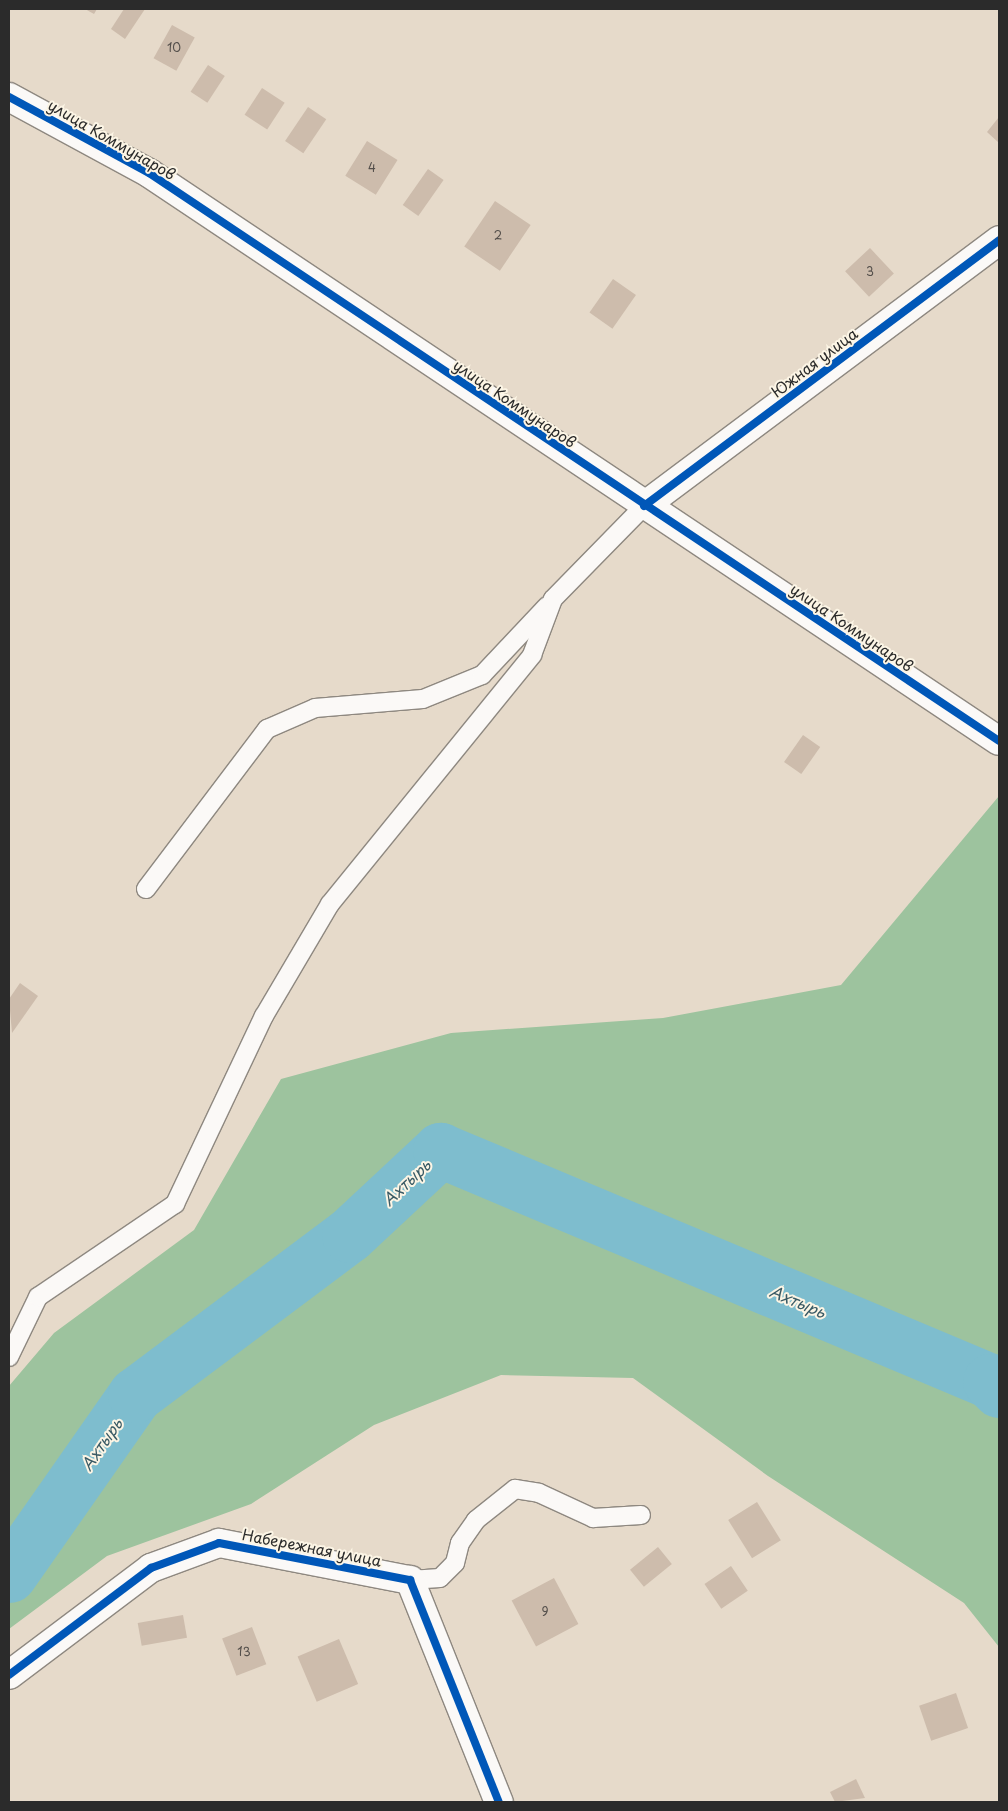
<!DOCTYPE html>
<meta charset="utf-8">
<style>
body{margin:0}
#map{position:relative;width:1008px;height:1811px;overflow:hidden;background:#e6daca;font-family:"Playpen Sans",sans-serif}
div>[style]{position:absolute}
[style*='--x']{left:calc(var(--x)*1px);top:calc(var(--y)*1px);width:calc(var(--w)*1px);rotate:calc(var(--a)*1deg)}
.forest>*{inset:0;background:#9dc39e}
.river>*{height:55px;margin:-27.5px;padding:0 27.5px;transform-origin:27.5px;border-radius:27.5px;background:#7ebdce}
.building>*{inset:0;background:#cdbcac;transform-origin:0 0}
.roads{filter:drop-shadow(1px 0 #8e8880) drop-shadow(-1px 0 #8e8880) drop-shadow(0 1px #8e8880) drop-shadow(0 -1px #8e8880)}
.lane>*{height:18px;margin:-9px;padding:0 9px;transform-origin:9px;border-radius:9px;background:#fbf9f7}
.street>*{height:28px;margin:-14px;padding:0 14px;transform-origin:14px;border-radius:14px;background:#fbf9f7}
.cycleway>*{height:8px;margin:-4px;padding:0 4px;transform-origin:4px;border-radius:4px;background:#0057b8}
span{translate:-50% -50%;white-space:nowrap;text-align:center;line-height:1.15;-webkit-text-stroke:4px #fcf5e5;paint-order:stroke}
.number-label{font-size:12px;color:#544f4b}
.number-label span{-webkit-text-stroke-width:0}
.street-label{font-size:15px;color:#2b2b2b}
.water-label{font-size:16px;color:#395a65;font-style:italic}
.frame{position:absolute;inset:0;border:10px solid #2b2b2b;pointer-events:none}
</style>
<div id="map">
<div class="forest">
<div style="clip-path:polygon(999px 796px,999px 1647px,964px 1603px,768px 1476px,633px 1378px,501px 1375px,374px 1425px,251px 1504px,107px 1556px,9px 1629px,9px 1386px,54px 1333px,194px 1230px,281px 1079px,451px 1033px,663px 1018px,841px 985px)"></div>
</div>
<div class="river">
<div style="--x:9;--y:1575;--w:220;--a:-55"></div>
<div style="--x:135;--y:1395;--w:267;--a:-36.8"></div>
<div style="--x:349;--y:1235;--w:125;--a:-43"></div>
<div style="--x:440;--y:1150;--w:597;--a:22.78"></div>
<div style="--x:990;--y:1381;--w:13;--a:45"></div>
</div>
<div class="building">
<div style="clip-path:polygon(85px 9px,97px 9px,94px 14px)"></div>
<div style="clip-path:polygon(124px 9px,145px 9px,125px 39px,111px 29px)"></div>
<div style="left:172px;top:25px;width:26px;height:38px;rotate:29deg"></div>
<div style="left:208px;top:65px;width:20px;height:32px;rotate:33deg"></div>
<div style="left:262px;top:88px;width:27px;height:32px;rotate:33deg"></div>
<div style="left:308px;top:107px;width:22px;height:41px;rotate:34deg"></div>
<div style="clip-path:polygon(999px 117px,999px 143px,987px 132px)"></div>
<div style="left:367px;top:141px;width:36px;height:41px;rotate:32deg"></div>
<div style="left:428px;top:169px;width:19px;height:44px;rotate:35deg"></div>
<div style="left:495px;top:201px;width:43px;height:55px;rotate:34deg"></div>
<div style="left:870px;top:248px;width:35px;height:34px;rotate:47deg"></div>
<div style="left:613px;top:279px;width:28px;height:41px;rotate:35deg"></div>
<div style="left:803px;top:735px;width:21px;height:33px;rotate:35deg"></div>
<div style="clip-path:polygon(20px 983px,38px 996px,12px 1033px,9px 999px)"></div>
<div style="left:757px;top:1502px;width:45px;height:34px;rotate:58deg"></div>
<div style="left:658px;top:1547px;width:22px;height:36px;rotate:51deg"></div>
<div style="left:731px;top:1566px;width:30px;height:32px;rotate:56deg"></div>
<div style="left:554px;top:1578px;width:52px;height:48px;rotate:62deg"></div>
<div style="left:183px;top:1615px;width:23px;height:46px;rotate:80deg"></div>
<div style="left:252px;top:1627px;width:40px;height:32px;rotate:69deg"></div>
<div style="left:339px;top:1639px;width:49px;height:45px;rotate:67deg"></div>
<div style="left:956px;top:1693px;width:37px;height:39px;rotate:71deg"></div>
<div style="clip-path:polygon(856px 1779px,865px 1798px,835px 1802px,830px 1792px)"></div>
</div>
<div class="roads">
<div class="lane">
<div style="--x:146;--y:889;--w:201;--a:-52.9"></div>
<div style="--x:267;--y:729;--w:52;--a:-23.6"></div>
<div style="--x:315;--y:708;--w:108;--a:-4.8"></div>
<div style="--x:423;--y:699;--w:64;--a:-22.1"></div>
<div style="--x:482;--y:675;--w:95;--a:-46.7"></div>
<div style="--x:9;--y:1357;--w:67;--a:-64.2"></div>
<div style="--x:38;--y:1297;--w:166;--a:-34.2"></div>
<div style="--x:175;--y:1204;--w:208;--a:-64.7"></div>
<div style="--x:264;--y:1016;--w:130;--a:-59.5"></div>
<div style="--x:330;--y:904;--w:321;--a:-50.9"></div>
<div style="--x:532;--y:655;--w:60;--a:-69.4"></div>
<div style="--x:553;--y:599;--w:130;--a:-45.6"></div>
<div style="--x:410;--y:1580;--w:30;--a:-4"></div>
<div style="--x:440;--y:1578;--w:21;--a:-45"></div>
<div style="--x:455;--y:1563;--w:21;--a:-76"></div>
<div style="--x:460;--y:1543;--w:28;--a:-55"></div>
<div style="--x:476;--y:1520;--w:50;--a:-38.5"></div>
<div style="--x:515;--y:1489;--w:24;--a:9"></div>
<div style="--x:539;--y:1493;--w:60;--a:24.8"></div>
<div style="--x:593;--y:1518;--w:48;--a:-3.6"></div>
</div>
<div class="street">
<div style="--x:9;--y:97;--w:159;--a:28.5"></div>
<div style="--x:149;--y:173;--w:1022;--a:33.75"></div>
<div style="--x:644;--y:506;--w:444;--a:-36.8"></div>
<div style="--x:9;--y:1675;--w:178;--a:-37"></div>
<div style="--x:151;--y:1568;--w:72;--a:-20.2"></div>
<div style="--x:219;--y:1543;--w:195;--a:11"></div>
<div style="--x:410;--y:1580;--w:239;--a:68.2"></div>
</div>
</div>
<div class="cycleway">
<div style="--x:9;--y:97;--w:159;--a:28.5"></div>
<div style="--x:149;--y:173;--w:1022;--a:33.75"></div>
<div style="--x:644;--y:506;--w:444;--a:-36.8"></div>
<div style="--x:9;--y:1675;--w:178;--a:-37"></div>
<div style="--x:151;--y:1568;--w:72;--a:-20.2"></div>
<div style="--x:219;--y:1543;--w:195;--a:11"></div>
<div style="--x:410;--y:1580;--w:239;--a:68.2"></div>
</div>
<div class="number-label">
<span style="left:174px;top:48px">10</span>
<span style="left:372px;top:168px">4</span>
<span style="left:498px;top:236px">2</span>
<span style="left:870px;top:272px">3</span>
<span style="left:545px;top:1612px">9</span>
<span style="left:244px;top:1652px">13</span>
</div>
<div class="street-label">
<span style="left:112px;top:139px;rotate:30deg">улица Коммунаров</span>
<span style="left:814px;top:362px;rotate:-37deg">Южная улица</span>
<span style="left:515px;top:403px;rotate:34deg">улица Коммунаров</span>
<span style="left:852px;top:627px;rotate:34deg">улица Коммунаров</span>
<span style="left:312px;top:1547px;rotate:11deg">Набережная улица</span>
</div>
<div class="water-label">
<span style="left:406px;top:1182px;rotate:-43deg">Ахтырь</span>
<span style="left:798px;top:1301px;rotate:23deg">Ахтырь</span>
<span style="left:101px;top:1444px;rotate:-55deg">Ахтырь</span>
</div>
<div class="frame"></div>
</div>
